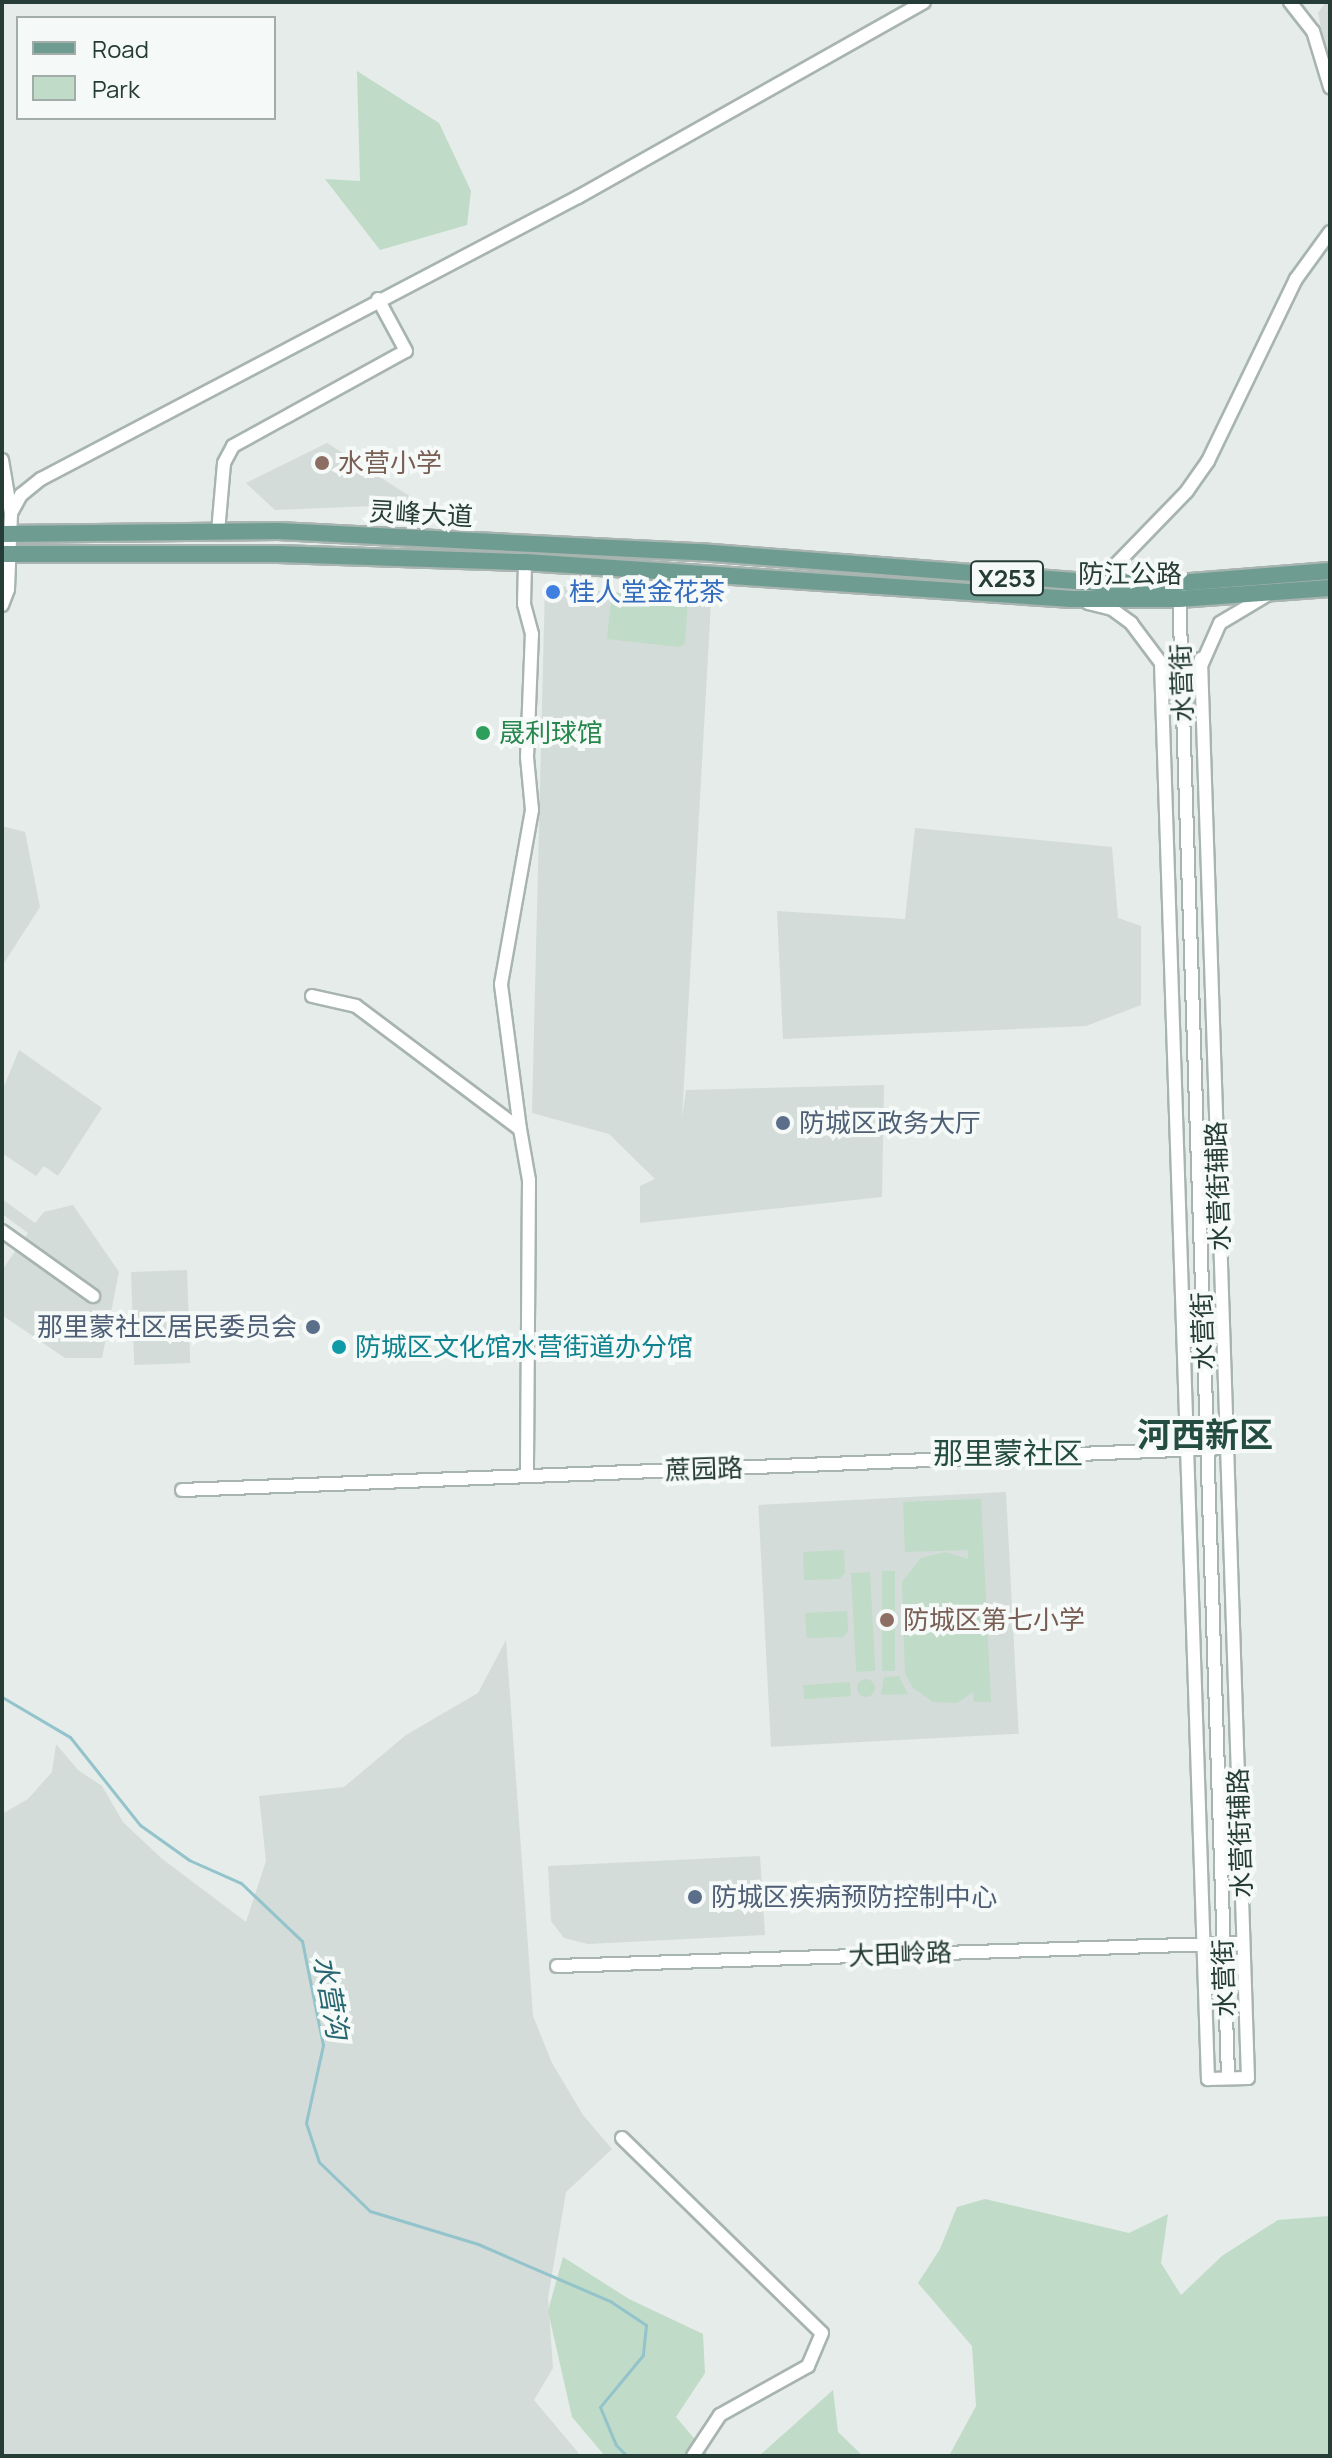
<!DOCTYPE html>
<meta charset="utf-8">
<style>
body{margin:0}
#map{position:relative;width:1332px;height:2458px;overflow:hidden;background:#e5ece9;font-family:Manrope,"Noto Sans SC",sans-serif}
div>[style]{position:absolute}
[style*='--x']{left:calc(var(--x)*1px);top:calc(var(--y)*1px);width:calc(var(--w)*1px);rotate:calc(var(--a)*1deg)}
.built>*{inset:0;background:#d3dcd8;transform-origin:0 0}
.green>*{inset:0;background:#c0dbc7;transform-origin:0 0}
.round{border-radius:50%}
.stream>*{height:3px;margin:-1.5px;padding:0 1.5px;transform-origin:1.5px;border-radius:1.5px;background:#93c3cb}
.roads{filter:drop-shadow(2px 0 #a8b4b0) drop-shadow(-2px 0 #a8b4b0) drop-shadow(0 2px #a8b4b0) drop-shadow(0 -2px #a8b4b0)}
.minor>*{height:12px;margin:-6px;padding:0 6px;transform-origin:6px;border-radius:6px;background:#fff}
.major>*{height:16px;margin:-8px;padding:0 8px;transform-origin:8px;border-radius:8px;background:#6e9c90}
.dots>*{width:22px;height:22px;translate:-50% -50%;box-sizing:border-box;border:4px solid #f5f9f7;border-radius:50%}
span{translate:-50% -50%;white-space:nowrap;text-align:center;line-height:1.15;-webkit-text-stroke:8px #f5f9f7;paint-order:stroke}
.shield-label span{padding:2px 6px;background:#f5f9f7;border:2px solid;border-radius:6px;-webkit-text-stroke-width:0}
.shield-label{font-size:24px;color:#263c36;font-weight:700}
.education-label{font-size:26px;color:#785e54}
.left{translate:0 -50%;text-align:left}
.street-label{font-size:26px;color:#263c36}
.shop-label{font-size:26px;color:#366cbe}
.leisure-label{font-size:26px;color:#27864d}
.service-label{font-size:26px;color:#4e5e75}
.right{translate:-100% -50%;text-align:right}
.culture-label{font-size:26px;color:#0d838f}
.water-label{font-size:28px;color:#266671;font-style:italic}
.quarter-label{font-size:30px;color:#244c41}
.district-label{font-size:34px;color:#244c41;font-weight:700}
.frame{position:absolute;inset:0;border:4px solid #263c36;pointer-events:none}
.legend{position:absolute;left:16px;top:16px;width:260px;height:104px;box-sizing:border-box;background:#f5f9f7;border:2px solid #a2adaa;margin:0;padding:10px 14px;list-style:none;font-size:24px;color:#263c36}
.legend li{display:flex;align-items:center;gap:16px;height:40px}
.legend b{width:40px;border:2px solid #a2adaa}
</style>
<div id="map">
<div class="built">
<div style="clip-path:polygon(1326px 2px,1330px 2px,1330px 73px,1318px 13px)"></div>
<div style="clip-path:polygon(327px 443px,422px 504px,275px 510px,246px 483px)"></div>
<div style="clip-path:polygon(545px 585px,711px 602px,682px 1118px,686px 1090px,884px 1085px,882px 1197px,640px 1223px,640px 1186px,655px 1179px,609px 1134px,532px 1113px)"></div>
<div style="clip-path:polygon(2px 826px,25px 832px,40px 907px,2px 966px)"></div>
<div style="clip-path:polygon(915px 828px,1112px 847px,1118px 918px,1141px 926px,1141px 1005px,1086px 1026px,783px 1039px,777px 911px,905px 919px)"></div>
<div style="clip-path:polygon(19px 1050px,102px 1108px,58px 1176px,44px 1166px,36px 1176px,2px 1153px,2px 1091px)"></div>
<div style="clip-path:polygon(2px 1199px,35px 1223px,44px 1212px,73px 1205px,119px 1272px,102px 1358px,65px 1358px,2px 1315px,2px 1270px,28px 1233px,2px 1214px)"></div>
<div style="left:187px;top:1270px;width:93px;height:56px;rotate:88deg"></div>
<div style="left:1006px;top:1492px;width:242px;height:248px;rotate:87deg"></div>
<div style="clip-path:polygon(506px 1640px,533px 2016px,552px 2063px,583px 2115px,612px 2149px,566px 2192px,548px 2298px,553px 2368px,534px 2400px,581px 2456px,2px 2456px,2px 1814px,28px 1799px,52px 1772px,56px 1744px,78px 1770px,102px 1786px,123px 1822px,161px 1858px,246px 1922px,266px 1861px,259px 1796px,344px 1787px,406px 1735px,478px 1693px)"></div>
<div style="clip-path:polygon(760px 1856px,765px 1935px,588px 1944px,564px 1938px,551px 1921px,548px 1866px)"></div>
</div>
<div class="green">
<div style="clip-path:polygon(357px 71px,439px 123px,471px 191px,467px 225px,380px 250px,325px 179px,360px 181px)"></div>
<div style="clip-path:polygon(612px 592px,688px 600px,685px 643px,680px 647px,607px 639px)"></div>
<div style="clip-path:polygon(981px 1499px,991px 1702px,974px 1702px,973px 1692px,957px 1703px,933px 1702px,913px 1688px,905px 1673px,902px 1582px,921px 1558px,945px 1552px,968px 1559px,968px 1550px,905px 1552px,903px 1502px)"></div>
<div style="clip-path:polygon(844px 1550px,845px 1573px,839px 1579px,804px 1580px,803px 1552px)"></div>
<div style="left:882px;top:1571px;width:13px;height:100px"></div>
<div style="left:870px;top:1572px;width:99px;height:19px;rotate:87deg"></div>
<div style="clip-path:polygon(847px 1611px,848px 1631px,843px 1637px,807px 1638px,805px 1613px)"></div>
<div style="clip-path:polygon(899px 1676px,908px 1694px,881px 1695px,884px 1677px)"></div>
<div class="round" style="left:857px;top:1679px;width:18px;height:18px"></div>
<div style="left:850px;top:1682px;width:14px;height:47px;rotate:86deg"></div>
<div style="clip-path:polygon(985px 2199px,1129px 2233px,1168px 2214px,1161px 2263px,1181px 2295px,1222px 2256px,1278px 2220px,1330px 2216px,1330px 2456px,949px 2456px,976px 2406px,972px 2346px,918px 2283px,940px 2249px,957px 2207px)"></div>
<div style="clip-path:polygon(563px 2257px,629px 2299px,703px 2334px,705px 2373px,676px 2417px,709px 2456px,605px 2456px,572px 2417px,548px 2311px)"></div>
<div style="clip-path:polygon(833px 2390px,838px 2432px,863px 2456px,759px 2456px)"></div>
</div>
<div class="stream">
<div style="--x:2;--y:1697;--w:79;--a:30.5"></div>
<div style="--x:70;--y:1737;--w:112;--a:51.5"></div>
<div style="--x:140;--y:1825;--w:60;--a:35.5"></div>
<div style="--x:189;--y:1860;--w:57;--a:23.9"></div>
<div style="--x:241;--y:1883;--w:84;--a:43.6"></div>
<div style="--x:302;--y:1941;--w:106;--a:78.6"></div>
<div style="--x:323;--y:2045;--w:80;--a:102.3"></div>
<div style="--x:306;--y:2123;--w:41;--a:71.6"></div>
<div style="--x:319;--y:2162;--w:71;--a:43.9"></div>
<div style="--x:370;--y:2211;--w:113;--a:17"></div>
<div style="--x:478;--y:2244;--w:144;--a:23.4"></div>
<div style="--x:610;--y:2301;--w:43;--a:33.7"></div>
<div style="--x:646;--y:2325;--w:30;--a:96"></div>
<div style="--x:643;--y:2355;--w:67;--a:129.6"></div>
<div style="--x:600;--y:2407;--w:41;--a:67.2"></div>
<div style="--x:616;--y:2445;--w:16;--a:45"></div>
</div>
<div class="roads">
<div class="minor">
<div style="--x:1290;--y:2;--w:37;--a:52"></div>
<div style="--x:1313;--y:31;--w:59;--a:73.1"></div>
<div style="--x:2;--y:460;--w:54;--a:80.4"></div>
<div style="--x:218;--y:532;--w:69;--a:-85"></div>
<div style="--x:224;--y:463;--w:19;--a:-62"></div>
<div style="--x:233;--y:446;--w:197;--a:-28.8"></div>
<div style="--x:406;--y:351;--w:59;--a:-118.3"></div>
<div style="--x:1098;--y:583;--w:128;--a:-45.9"></div>
<div style="--x:1187;--y:491;--w:37;--a:-55"></div>
<div style="--x:1208;--y:461;--w:202;--a:-64.2"></div>
<div style="--x:1296;--y:279;--w:58;--a:-54.1"></div>
<div style="--x:1179;--y:590;--w:1489;--a:88.11"></div>
<div style="--x:1088;--y:603;--w:25;--a:14"></div>
<div style="--x:1112;--y:609;--w:24;--a:36"></div>
<div style="--x:1131;--y:623;--w:50;--a:53.1"></div>
<div style="--x:1161;--y:663;--w:43;--a:64"></div>
<div style="--x:2;--y:605;--w:17;--a:-69"></div>
<div style="--x:8;--y:589;--w:76;--a:-87.7"></div>
<div style="--x:11;--y:513;--w:21;--a:-61"></div>
<div style="--x:21;--y:495;--w:26;--a:-39"></div>
<div style="--x:41;--y:479;--w:607;--a:-27.71"></div>
<div style="--x:578;--y:197;--w:397;--a:-29.4"></div>
<div style="--x:1161;--y:663;--w:1417;--a:88.1"></div>
<div style="--x:1208;--y:2079;--w:40;--a:-1.4"></div>
<div style="--x:1248;--y:2078;--w:1420;--a:-91.9"></div>
<div style="--x:1185;--y:702;--w:86;--a:-66.1"></div>
<div style="--x:1220;--y:623;--w:55;--a:-30.8"></div>
<div style="--x:312;--y:996;--w:45;--a:12.8"></div>
<div style="--x:356;--y:1006;--w:205;--a:36.9"></div>
<div style="--x:520;--y:1129;--w:52;--a:80"></div>
<div style="--x:529;--y:1180;--w:296;--a:90.4"></div>
<div style="--x:520;--y:1129;--w:146;--a:-97.5"></div>
<div style="--x:501;--y:984;--w:177;--a:-79.9"></div>
<div style="--x:532;--y:810;--w:53;--a:-95.4"></div>
<div style="--x:527;--y:757;--w:123;--a:-87.7"></div>
<div style="--x:532;--y:634;--w:31;--a:-105"></div>
<div style="--x:524;--y:604;--w:42;--a:-88.6"></div>
<div style="--x:2;--y:1231;--w:112;--a:35.5"></div>
<div style="--x:182;--y:1490;--w:1046;--a:-2.3"></div>
<div style="--x:557;--y:1966;--w:686;--a:-1.92"></div>
<div style="--x:622;--y:2138;--w:279;--a:44.3"></div>
<div style="--x:822;--y:2333;--w:36;--a:113"></div>
<div style="--x:808;--y:2366;--w:101;--a:150.9"></div>
<div style="--x:720;--y:2415;--w:49;--a:123.4"></div>
</div>
<div class="major">
<div style="--x:2;--y:534;--w:276;--a:-0.6"></div>
<div style="--x:278;--y:531;--w:422;--a:2.9"></div>
<div style="--x:699;--y:552;--w:400;--a:4.4"></div>
<div style="--x:1098;--y:583;--w:80;--a:0"></div>
<div style="--x:1178;--y:583;--w:152;--a:-4.5"></div>
<div style="--x:2;--y:554;--w:276;--a:0"></div>
<div style="--x:278;--y:554;--w:247;--a:1.9"></div>
<div style="--x:525;--y:562;--w:548;--a:3.87"></div>
<div style="--x:1072;--y:599;--w:107;--a:0"></div>
<div style="--x:1179;--y:599;--w:151;--a:-4.2"></div>
</div>
</div>
<div class="dots">
<div style="left:322px;top:463px;background:#8d6e63"></div>
<div style="left:553px;top:592px;background:#3f7fe0"></div>
<div style="left:483px;top:733px;background:#2e9e5b"></div>
<div style="left:783px;top:1123px;background:#5c6f8a"></div>
<div style="left:313px;top:1327px;background:#5c6f8a"></div>
<div style="left:339px;top:1347px;background:#0f9aa8"></div>
<div style="left:887px;top:1620px;background:#8d6e63"></div>
<div style="left:695px;top:1897px;background:#5c6f8a"></div>
</div>
<div class="shield-label">
<span style="left:1007px;top:578px">X253</span>
</div>
<div class="education-label">
<span class="left" style="left:338px;top:463px">水营小学</span>
<span class="left" style="left:903px;top:1620px">防城区第七小学</span>
</div>
<div class="street-label">
<span style="left:421px;top:514px;rotate:3deg">灵峰大道</span>
<span style="left:1130px;top:574px">防江公路</span>
<span style="left:1182px;top:683px;rotate:-92deg">水营街</span>
<span style="left:1218px;top:1186px;rotate:-92deg">水营街辅路</span>
<span style="left:1203px;top:1331px;rotate:-92deg">水营街</span>
<span style="left:704px;top:1469px;rotate:-2deg">蔗园路</span>
<span style="left:1240px;top:1833px;rotate:-92deg">水营街辅路</span>
<span style="left:900px;top:1954px;rotate:-2deg">大田岭路</span>
<span style="left:1224px;top:1978px;rotate:-92deg">水营街</span>
</div>
<div class="shop-label">
<span class="left" style="left:569px;top:592px">桂人堂金花茶</span>
</div>
<div class="leisure-label">
<span class="left" style="left:499px;top:733px">晟利球馆</span>
</div>
<div class="service-label">
<span class="left" style="left:799px;top:1123px">防城区政务大厅</span>
<span class="right" style="left:297px;top:1327px">那里蒙社区居民委员会</span>
<span class="left" style="left:711px;top:1897px">防城区疾病预防控制中心</span>
</div>
<div class="culture-label">
<span class="left" style="left:355px;top:1347px">防城区文化馆水营街道办分馆</span>
</div>
<div class="water-label">
<span style="left:332px;top:1997px;rotate:80deg">水营沟</span>
</div>
<div class="quarter-label">
<span style="left:1008px;top:1453px">那里蒙社区</span>
</div>
<div class="district-label">
<span style="left:1205px;top:1435px">河西新区</span>
</div>
<div class="frame"></div>
<ul class="legend">
<li><b style="height:10px;background:#6e9c90"></b>Road</li>
<li><b style="height:22px;background:#c0dbc7"></b>Park</li>
</ul>
</div>
